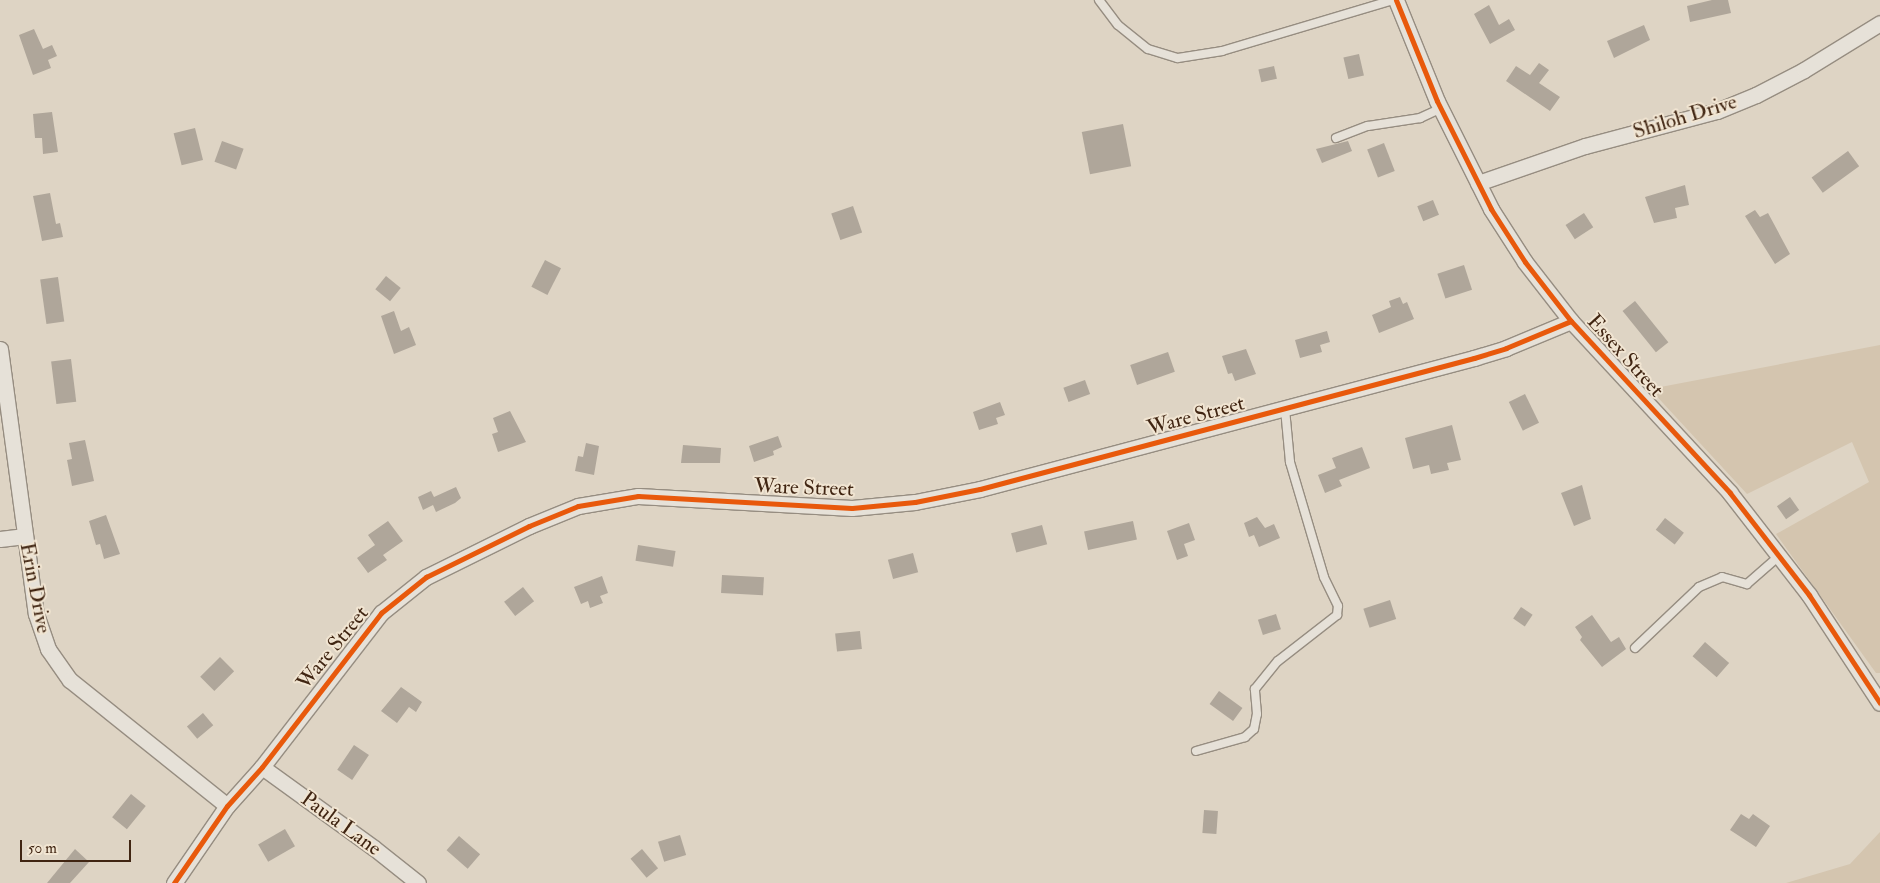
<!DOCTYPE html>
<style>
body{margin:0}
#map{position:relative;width:1880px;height:883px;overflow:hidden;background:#ded4c4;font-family:"IM FELL Double Pica",serif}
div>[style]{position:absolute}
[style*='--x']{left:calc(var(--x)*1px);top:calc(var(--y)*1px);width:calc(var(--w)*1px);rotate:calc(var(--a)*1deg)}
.green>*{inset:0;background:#d4c5af}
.building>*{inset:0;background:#afa69a;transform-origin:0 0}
.roads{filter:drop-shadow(1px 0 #968d81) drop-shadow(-1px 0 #968d81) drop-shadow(0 1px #968d81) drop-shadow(0 -1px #968d81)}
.service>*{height:8px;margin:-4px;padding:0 4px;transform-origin:4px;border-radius:4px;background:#e6e1d8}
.minor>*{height:15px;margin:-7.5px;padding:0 7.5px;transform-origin:7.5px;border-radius:7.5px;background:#e6e1d8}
.cycleway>*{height:5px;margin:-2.5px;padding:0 2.5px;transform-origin:2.5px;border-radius:2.5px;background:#e8590c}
span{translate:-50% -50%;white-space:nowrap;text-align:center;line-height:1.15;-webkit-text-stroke:4px #f1e5d2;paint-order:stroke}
.street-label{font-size:21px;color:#402512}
.scale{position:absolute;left:20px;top:840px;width:111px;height:22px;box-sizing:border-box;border:2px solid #402512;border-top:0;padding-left:6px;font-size:15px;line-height:18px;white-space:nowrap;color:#402512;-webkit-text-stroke:4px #f1e5d2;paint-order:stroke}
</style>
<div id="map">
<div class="green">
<div style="clip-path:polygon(1880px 345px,1880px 673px,1876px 673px,1776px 534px,1869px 482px,1852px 442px,1747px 494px,1650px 389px)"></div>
<div style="clip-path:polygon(1880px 832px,1880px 883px,1786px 883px,1850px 864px)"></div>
</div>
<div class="building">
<div style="clip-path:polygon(1712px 0,1728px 0,1731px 13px,1690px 22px,1687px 6px)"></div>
<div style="clip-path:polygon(1489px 5px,1499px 25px,1509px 19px,1515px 30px,1490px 44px,1474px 14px)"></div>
<div style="clip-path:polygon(1644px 25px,1650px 40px,1614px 58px,1607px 41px)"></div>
<div style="clip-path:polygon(34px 29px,43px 49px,52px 45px,57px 56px,48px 60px,51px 68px,33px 75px,19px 35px)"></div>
<div style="left:1359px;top:54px;width:22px;height:16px;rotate:77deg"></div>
<div style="clip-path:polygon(1539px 63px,1549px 70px,1539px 83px,1560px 97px,1550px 111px,1506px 81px,1516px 66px,1530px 75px)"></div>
<div style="left:1274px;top:66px;width:13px;height:16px;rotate:77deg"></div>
<div style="clip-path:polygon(52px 112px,58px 152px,43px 154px,42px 138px,35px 138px,33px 114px)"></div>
<div style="left:1123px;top:124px;width:43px;height:42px;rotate:79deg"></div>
<div style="left:195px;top:128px;width:33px;height:22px;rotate:76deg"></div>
<div style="left:222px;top:141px;width:23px;height:22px;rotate:20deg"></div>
<div style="clip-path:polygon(1348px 141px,1352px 151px,1322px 163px,1316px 149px)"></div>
<div style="left:1384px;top:143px;width:30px;height:18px;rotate:69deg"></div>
<div style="left:1848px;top:151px;width:19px;height:45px;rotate:54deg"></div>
<div style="clip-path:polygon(1685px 185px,1689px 205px,1675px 208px,1677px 218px,1654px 223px,1645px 197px)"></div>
<div style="clip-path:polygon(50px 193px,56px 224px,60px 223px,63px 237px,42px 241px,33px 196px)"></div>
<div style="left:1433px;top:200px;width:16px;height:17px;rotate:68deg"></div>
<div style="left:853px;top:206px;width:28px;height:23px;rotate:71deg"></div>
<div style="clip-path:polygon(1755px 210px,1760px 217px,1768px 213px,1790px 254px,1775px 264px,1745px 216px)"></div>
<div style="left:1584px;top:213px;width:17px;height:22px;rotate:57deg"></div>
<div style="left:545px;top:260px;width:18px;height:30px;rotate:27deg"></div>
<div style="left:1464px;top:265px;width:26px;height:28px;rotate:72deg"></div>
<div style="left:386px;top:276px;width:19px;height:17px;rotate:39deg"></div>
<div style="left:58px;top:277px;width:45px;height:18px;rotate:82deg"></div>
<div style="clip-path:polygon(1400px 297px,1403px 304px,1407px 302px,1414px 319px,1379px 333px,1372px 315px,1391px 307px,1389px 301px)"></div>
<div style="left:1635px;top:301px;width:53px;height:16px;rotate:51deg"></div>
<div style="clip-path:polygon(394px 311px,401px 331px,409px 327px,416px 345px,394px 354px,381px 316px)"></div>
<div style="clip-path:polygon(1327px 331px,1330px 342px,1320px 345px,1322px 352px,1300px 358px,1295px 340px)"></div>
<div style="clip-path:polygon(1246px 349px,1256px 374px,1235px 381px,1232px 373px,1228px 374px,1222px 356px)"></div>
<div style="left:1168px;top:352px;width:21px;height:40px;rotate:71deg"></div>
<div style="left:71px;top:359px;width:43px;height:20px;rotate:83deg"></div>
<div style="left:1085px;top:380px;width:15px;height:23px;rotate:70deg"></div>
<div style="left:1525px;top:394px;width:32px;height:18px;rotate:64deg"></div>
<div style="clip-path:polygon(1000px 402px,1005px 415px,996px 418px,998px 424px,979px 430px,973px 412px)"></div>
<div style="clip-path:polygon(510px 411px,526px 442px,498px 452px,492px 434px,498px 432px,493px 418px)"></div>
<div style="clip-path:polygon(1452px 425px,1461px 460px,1447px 463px,1449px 470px,1431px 474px,1429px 465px,1413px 469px,1405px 438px)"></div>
<div style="clip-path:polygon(778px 436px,782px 447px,773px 451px,774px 455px,754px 462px,749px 446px)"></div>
<div style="clip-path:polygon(85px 440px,94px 481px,72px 486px,67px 460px,72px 459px,69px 443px)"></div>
<div style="clip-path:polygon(586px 443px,599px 446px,594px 475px,575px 471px,578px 456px,583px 457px)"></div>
<div style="clip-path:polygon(683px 445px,721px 448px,720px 463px,681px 463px)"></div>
<div style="clip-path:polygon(1362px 447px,1370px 468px,1339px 480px,1342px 486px,1325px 493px,1318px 475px,1336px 468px,1332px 458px)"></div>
<div style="clip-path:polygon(1582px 485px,1591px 519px,1574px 526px,1561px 493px)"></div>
<div style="clip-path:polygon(456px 487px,461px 498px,455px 503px,436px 512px,433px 505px,423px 510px,418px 497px,431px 491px,434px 497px)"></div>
<div style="left:1790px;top:497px;width:16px;height:16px;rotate:55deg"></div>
<div style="clip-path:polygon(106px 515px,120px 554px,104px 559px,100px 544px,96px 545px,89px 521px)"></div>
<div style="clip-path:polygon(1257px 517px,1265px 528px,1274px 524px,1280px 538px,1259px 547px,1254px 535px,1249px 537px,1244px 523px)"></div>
<div style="left:1665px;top:518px;width:24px;height:15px;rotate:38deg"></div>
<div style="clip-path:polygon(388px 521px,403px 541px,383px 555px,387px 560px,368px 573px,357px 558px,375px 545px,368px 535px)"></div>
<div style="left:1133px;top:521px;width:19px;height:50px;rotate:78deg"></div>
<div style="clip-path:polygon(1189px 523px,1195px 540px,1184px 544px,1188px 556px,1177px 560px,1167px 531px)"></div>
<div style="left:1042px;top:525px;width:20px;height:32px;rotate:75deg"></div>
<div style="left:638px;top:545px;width:38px;height:16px;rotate:9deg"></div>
<div style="left:913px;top:553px;width:20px;height:26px;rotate:75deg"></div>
<div style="left:722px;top:575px;width:42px;height:18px;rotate:3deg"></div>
<div style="clip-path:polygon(602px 576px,608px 593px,600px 596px,603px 603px,590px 608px,588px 601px,581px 604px,574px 587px)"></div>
<div style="left:523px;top:587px;width:18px;height:24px;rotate:52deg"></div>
<div style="left:1390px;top:600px;width:20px;height:28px;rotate:72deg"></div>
<div style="left:1521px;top:607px;width:14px;height:14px;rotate:34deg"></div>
<div style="left:1276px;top:614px;width:16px;height:19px;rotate:72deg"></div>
<div style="clip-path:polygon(1592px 615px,1611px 642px,1619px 637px,1626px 649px,1602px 667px,1580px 640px,1582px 637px,1575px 627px)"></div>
<div style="left:860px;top:631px;width:18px;height:25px;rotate:84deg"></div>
<div style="left:1705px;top:642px;width:32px;height:19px;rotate:41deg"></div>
<div style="left:220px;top:657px;width:20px;height:28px;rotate:45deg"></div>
<div style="clip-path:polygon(401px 687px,422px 702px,416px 712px,409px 707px,397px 723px,381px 711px)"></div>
<div style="left:1219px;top:691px;width:29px;height:16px;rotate:36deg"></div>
<div style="left:203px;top:713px;width:16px;height:21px;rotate:50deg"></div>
<div style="left:354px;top:745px;width:18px;height:30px;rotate:34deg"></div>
<div style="left:131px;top:794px;width:19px;height:30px;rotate:39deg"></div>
<div style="left:1204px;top:810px;width:14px;height:23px;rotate:4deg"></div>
<div style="clip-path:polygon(1741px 814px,1749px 819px,1753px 814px,1770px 826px,1756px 847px,1730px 830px)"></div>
<div style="left:285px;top:829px;width:20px;height:31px;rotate:60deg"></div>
<div style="left:680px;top:835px;width:21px;height:23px;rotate:73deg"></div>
<div style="left:459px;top:836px;width:28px;height:19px;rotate:41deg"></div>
<div style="clip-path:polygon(75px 849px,89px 862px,70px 883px,47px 883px)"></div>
<div style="left:642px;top:849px;width:25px;height:15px;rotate:50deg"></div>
</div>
<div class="roads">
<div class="service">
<div style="--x:1099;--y:0;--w:31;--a:53"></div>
<div style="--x:1118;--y:25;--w:38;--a:39"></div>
<div style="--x:1148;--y:49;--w:31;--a:17"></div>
<div style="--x:1178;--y:58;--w:45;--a:-9"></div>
<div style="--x:1222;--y:51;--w:178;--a:-16.6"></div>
<div style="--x:1336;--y:138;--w:34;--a:-21"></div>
<div style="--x:1368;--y:126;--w:53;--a:-8.7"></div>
<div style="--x:1420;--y:118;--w:23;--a:-25"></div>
<div style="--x:1635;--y:648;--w:88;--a:-43.6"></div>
<div style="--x:1699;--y:587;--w:25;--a:-23"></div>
<div style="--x:1722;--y:577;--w:26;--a:16"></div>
<div style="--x:1747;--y:584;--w:41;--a:-41.1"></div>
<div style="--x:1196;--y:751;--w:51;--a:-15.9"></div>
<div style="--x:1245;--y:737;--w:12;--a:-42"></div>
<div style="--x:1254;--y:729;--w:15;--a:-79"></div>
<div style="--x:1257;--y:714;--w:25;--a:-95"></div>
<div style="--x:1255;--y:689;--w:36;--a:-51"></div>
<div style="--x:1278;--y:661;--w:75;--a:-37.9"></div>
<div style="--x:1337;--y:615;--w:9;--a:-84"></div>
<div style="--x:1338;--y:606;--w:32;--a:-116"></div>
<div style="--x:1324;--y:577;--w:120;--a:-106.5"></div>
<div style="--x:1290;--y:462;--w:53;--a:-95.4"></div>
</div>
<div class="minor">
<div style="--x:1396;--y:0;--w:109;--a:67.9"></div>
<div style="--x:1437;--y:101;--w:121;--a:63.4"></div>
<div style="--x:1491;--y:209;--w:63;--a:57.3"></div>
<div style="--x:1525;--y:262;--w:75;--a:52.1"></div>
<div style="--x:1571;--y:321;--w:234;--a:47.2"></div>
<div style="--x:1730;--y:493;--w:129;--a:52.2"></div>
<div style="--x:1809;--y:595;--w:129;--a:56.7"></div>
<div style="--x:1478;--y:183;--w:113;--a:-19.1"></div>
<div style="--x:1585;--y:146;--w:137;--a:-14.9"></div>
<div style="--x:1717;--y:111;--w:42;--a:-22.3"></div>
<div style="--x:1756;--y:95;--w:54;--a:-27.5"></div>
<div style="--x:1804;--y:70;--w:89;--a:-31.7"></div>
<div style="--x:0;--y:349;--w:267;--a:82.3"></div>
<div style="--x:36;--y:614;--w:37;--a:71"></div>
<div style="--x:48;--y:649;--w:38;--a:55"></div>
<div style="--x:70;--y:680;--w:201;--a:38.7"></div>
<div style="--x:0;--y:539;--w:25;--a:-7"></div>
<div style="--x:262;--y:767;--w:138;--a:35.9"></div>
<div style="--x:374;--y:848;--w:56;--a:38.5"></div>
<div style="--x:174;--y:883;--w:93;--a:-55.5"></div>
<div style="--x:227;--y:806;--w:52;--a:-48.1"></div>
<div style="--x:262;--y:767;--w:195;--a:-52.3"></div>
<div style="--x:381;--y:613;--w:58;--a:-38.7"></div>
<div style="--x:426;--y:577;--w:115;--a:-26.3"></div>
<div style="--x:529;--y:526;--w:53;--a:-22.2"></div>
<div style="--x:578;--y:506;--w:61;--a:-9.5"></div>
<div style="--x:638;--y:496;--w:214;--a:3.2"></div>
<div style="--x:852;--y:508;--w:63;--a:-5.4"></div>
<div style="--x:915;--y:502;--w:66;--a:-11.3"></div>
<div style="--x:980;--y:489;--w:511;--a:-14.85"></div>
<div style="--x:1474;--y:358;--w:34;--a:-17"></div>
<div style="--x:1506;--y:348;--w:70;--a:-22.6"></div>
</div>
</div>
<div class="cycleway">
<div style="--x:1396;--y:0;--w:109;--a:67.9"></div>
<div style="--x:1437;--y:101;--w:121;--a:63.4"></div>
<div style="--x:1491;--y:209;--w:63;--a:57.3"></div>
<div style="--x:1525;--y:262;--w:75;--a:52.1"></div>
<div style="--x:1571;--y:321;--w:234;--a:47.2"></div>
<div style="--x:1730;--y:493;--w:129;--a:52.2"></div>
<div style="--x:1809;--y:595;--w:129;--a:56.7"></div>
<div style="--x:174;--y:883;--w:93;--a:-55.5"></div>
<div style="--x:227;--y:806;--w:52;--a:-48.1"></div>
<div style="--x:262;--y:767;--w:195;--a:-52.3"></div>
<div style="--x:381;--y:613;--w:58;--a:-38.7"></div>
<div style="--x:426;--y:577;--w:115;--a:-26.3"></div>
<div style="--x:529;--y:526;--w:53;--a:-22.2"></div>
<div style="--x:578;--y:506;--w:61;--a:-9.5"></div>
<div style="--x:638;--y:496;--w:214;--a:3.2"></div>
<div style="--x:852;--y:508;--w:63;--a:-5.4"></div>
<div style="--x:915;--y:502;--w:66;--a:-11.3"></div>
<div style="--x:980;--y:489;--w:511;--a:-14.85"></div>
<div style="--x:1474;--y:358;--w:34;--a:-17"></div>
<div style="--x:1506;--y:348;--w:70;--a:-22.6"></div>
</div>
<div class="street-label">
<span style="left:1685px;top:117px;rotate:-17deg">Shiloh Drive</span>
<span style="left:1625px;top:356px;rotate:48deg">Essex Street</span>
<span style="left:1196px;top:416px;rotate:-15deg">Ware Street</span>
<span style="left:804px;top:488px;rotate:2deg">Ware Street</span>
<span style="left:35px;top:588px;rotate:79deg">Erin Drive</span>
<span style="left:333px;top:648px;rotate:-51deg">Ware Street</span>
<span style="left:341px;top:824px;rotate:36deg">Paula Lane</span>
</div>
<div class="scale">50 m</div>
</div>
